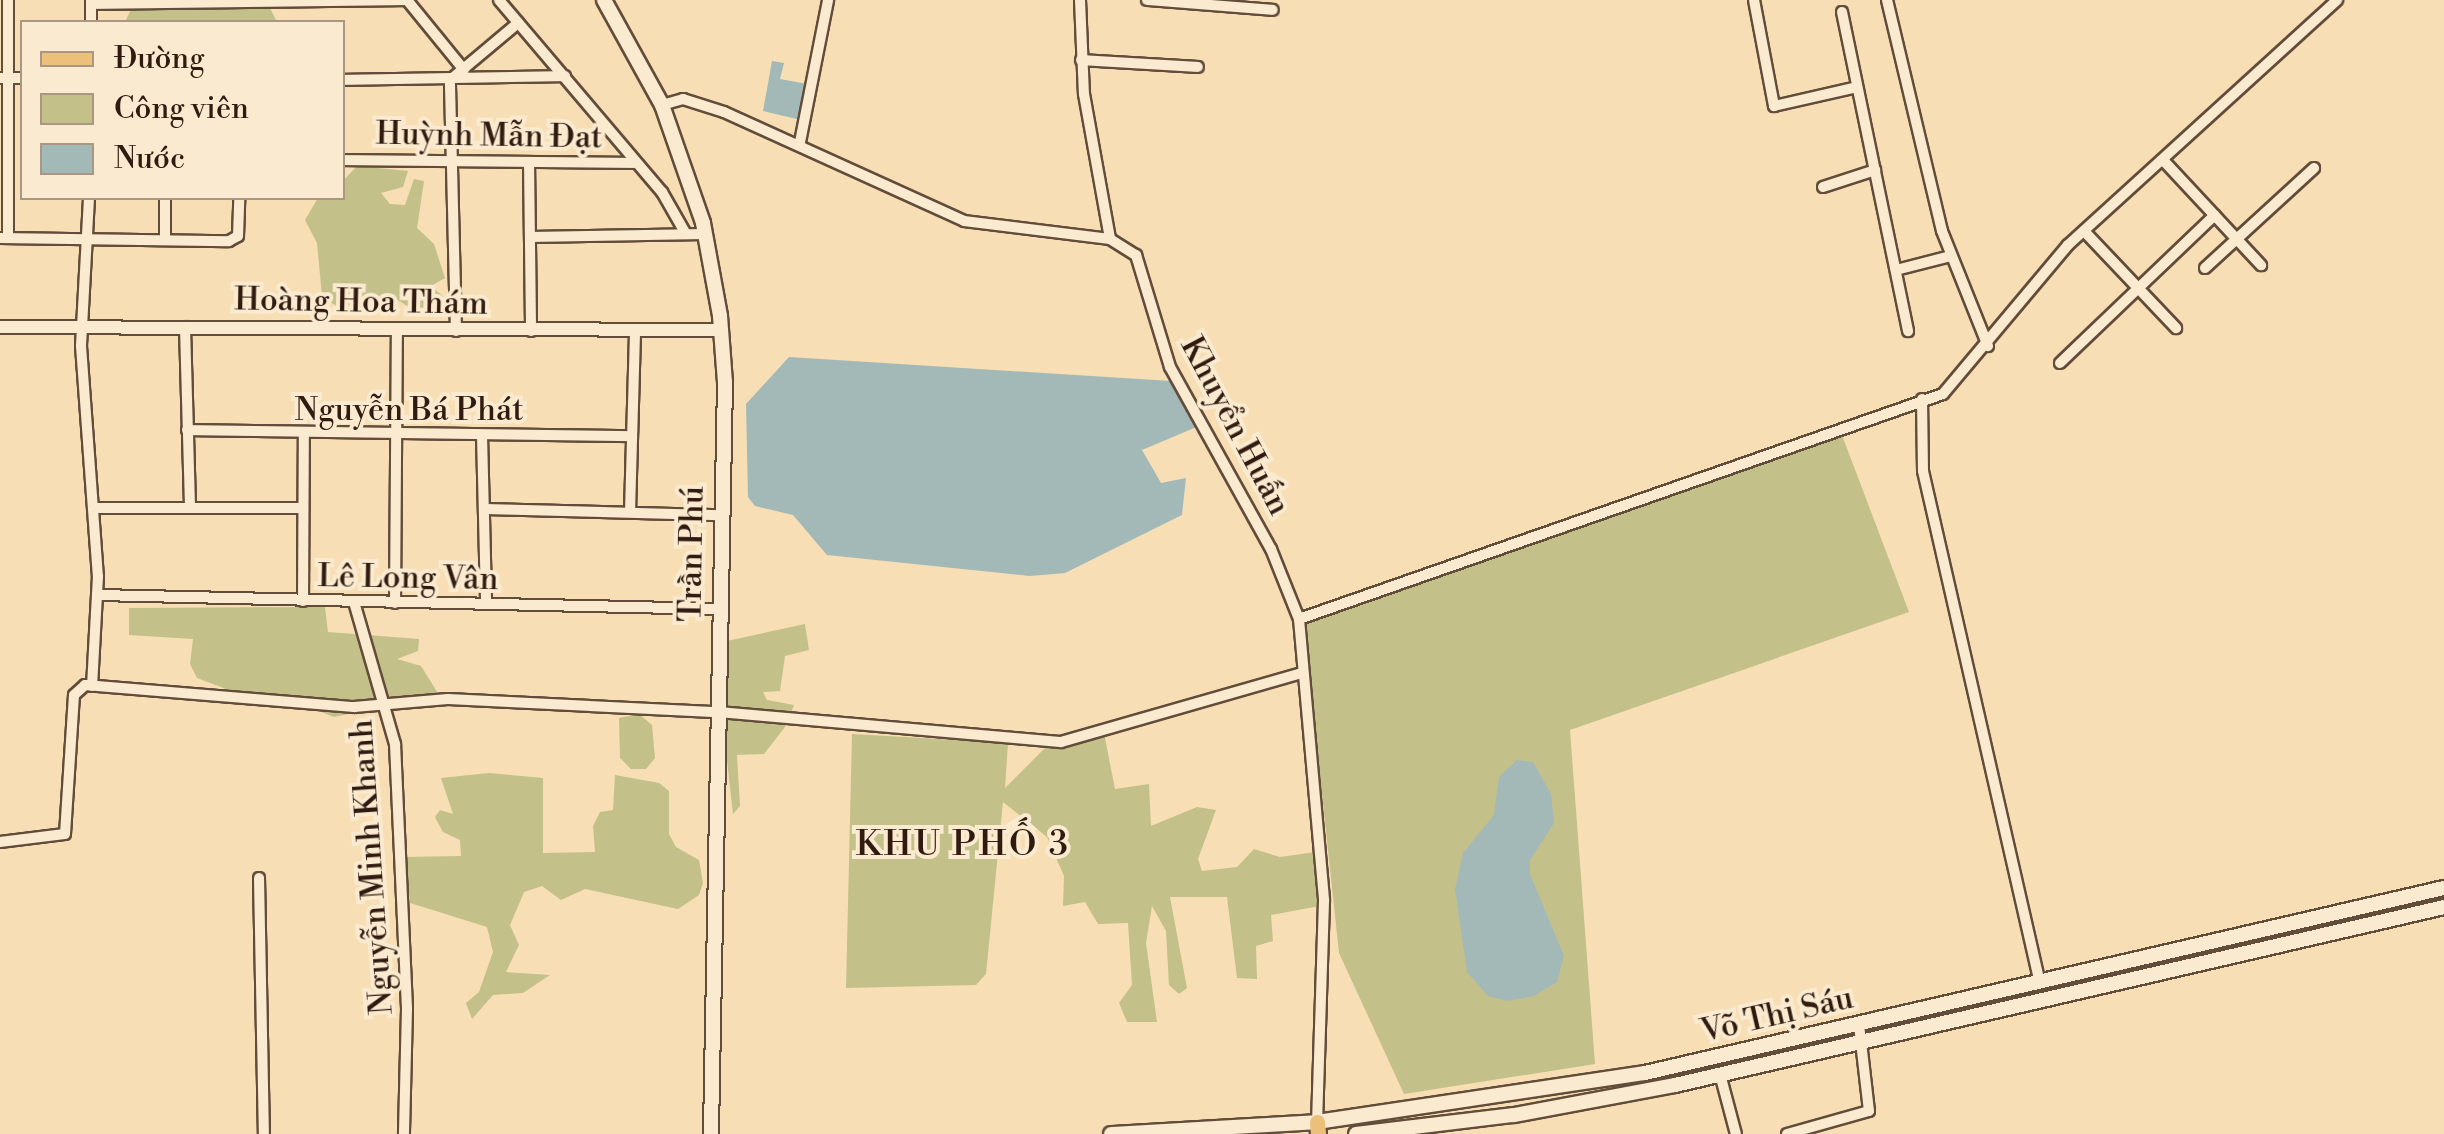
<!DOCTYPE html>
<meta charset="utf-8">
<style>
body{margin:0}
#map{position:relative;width:2444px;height:1134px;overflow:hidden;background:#f7deb5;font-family:"Libre Bodoni",serif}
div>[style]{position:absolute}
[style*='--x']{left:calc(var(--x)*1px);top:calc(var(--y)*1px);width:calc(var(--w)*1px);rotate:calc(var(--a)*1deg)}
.green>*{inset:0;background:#c3c08a}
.water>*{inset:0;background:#a2b9b8}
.roads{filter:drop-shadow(2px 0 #624c3a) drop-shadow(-2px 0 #624c3a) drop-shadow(0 2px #624c3a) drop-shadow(0 -2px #624c3a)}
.minor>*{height:10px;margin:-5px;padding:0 5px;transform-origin:5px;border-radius:5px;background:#faeacf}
.tertiary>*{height:12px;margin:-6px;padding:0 6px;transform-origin:6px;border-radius:6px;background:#faeacf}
.secondary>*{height:14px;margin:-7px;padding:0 7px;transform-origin:7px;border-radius:7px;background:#faeacf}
.primary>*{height:15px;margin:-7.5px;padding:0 7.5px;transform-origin:7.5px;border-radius:7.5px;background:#ecbf7a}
span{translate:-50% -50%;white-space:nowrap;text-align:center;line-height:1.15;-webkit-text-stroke:8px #faeacf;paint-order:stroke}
.street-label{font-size:32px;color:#311b11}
.neighbourhood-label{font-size:35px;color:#311b11;letter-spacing:2.5px}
.legend{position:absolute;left:20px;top:20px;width:325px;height:180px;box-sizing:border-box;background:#faeacf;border:2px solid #aa9783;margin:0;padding:12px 18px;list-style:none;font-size:30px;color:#311b11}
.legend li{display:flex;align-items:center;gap:20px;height:50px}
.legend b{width:50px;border:2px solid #aa9783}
</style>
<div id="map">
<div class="green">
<div style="clip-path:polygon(207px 0,213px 9px,269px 6px,277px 22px,125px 22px,135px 1px)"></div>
<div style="clip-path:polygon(357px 166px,408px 171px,403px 187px,381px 193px,390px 204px,405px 205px,414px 179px,424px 181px,417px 228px,434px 244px,445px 278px,431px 286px,459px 310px,419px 313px,396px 299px,338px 307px,322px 296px,317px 243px,305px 220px,318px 198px,342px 198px,343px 181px)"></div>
<div style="clip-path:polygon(1840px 430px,1909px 612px,1570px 730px,1595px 1064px,1404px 1094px,1339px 953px,1303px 616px)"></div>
<div style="clip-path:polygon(325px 607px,328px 632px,419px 639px,418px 651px,397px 659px,421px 666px,439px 695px,334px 717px,286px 698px,234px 692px,197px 678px,190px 664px,193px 639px,129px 635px,129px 608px)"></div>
<div style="clip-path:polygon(805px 624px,809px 650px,785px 656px,780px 691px,763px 692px,767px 700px,794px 705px,785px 727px,764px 754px,737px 755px,740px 806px,733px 814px,724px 733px,727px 641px)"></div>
<div style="clip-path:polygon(639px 714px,652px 725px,655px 758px,646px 769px,631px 769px,620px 758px,619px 718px)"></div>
<div style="clip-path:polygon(1104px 733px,1115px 789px,1149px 784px,1151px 826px,1197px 807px,1216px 810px,1198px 859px,1202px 871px,1237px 867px,1254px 849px,1280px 857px,1316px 852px,1320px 906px,1271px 915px,1273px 941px,1256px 946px,1257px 979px,1237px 978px,1227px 897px,1170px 897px,1187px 988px,1179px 994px,1169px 985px,1166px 931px,1152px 906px,1146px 943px,1157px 1022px,1127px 1022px,1119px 1003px,1132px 985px,1128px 923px,1098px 924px,1085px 902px,1063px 906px,1064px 876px,1047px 837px,1003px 802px,986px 974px,976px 985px,846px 988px,852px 734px,1008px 743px,1005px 788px,1045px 748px)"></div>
<div style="clip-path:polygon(489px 773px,543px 778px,543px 853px,595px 852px,593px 826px,600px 812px,613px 810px,615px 775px,659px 783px,669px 791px,669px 834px,676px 847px,699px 860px,703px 883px,699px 895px,678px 909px,585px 889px,561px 900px,542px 886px,524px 892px,510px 925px,519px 945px,506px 972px,550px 975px,523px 993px,493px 995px,472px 1019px,466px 1003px,479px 992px,493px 952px,487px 927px,410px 903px,405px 857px,461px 856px,460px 840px,443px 832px,435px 817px,440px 810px,453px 814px,441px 778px)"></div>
</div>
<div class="water">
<div style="clip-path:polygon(772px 61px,784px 63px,780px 79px,813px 85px,805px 121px,763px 111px)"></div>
<div style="clip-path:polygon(789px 357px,1171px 381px,1199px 426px,1142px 450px,1161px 483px,1186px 478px,1182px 515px,1065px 573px,1030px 576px,827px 555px,793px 515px,755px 506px,748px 497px,746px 404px)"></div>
<div style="clip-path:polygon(1517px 760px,1533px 762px,1551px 794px,1554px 823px,1530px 860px,1530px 874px,1564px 956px,1557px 982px,1534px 996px,1507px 1001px,1488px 996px,1467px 972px,1455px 889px,1463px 853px,1494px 815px,1499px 777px)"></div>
</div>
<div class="roads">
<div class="minor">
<div style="--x:91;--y:0;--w:22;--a:90"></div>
<div style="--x:407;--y:0;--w:90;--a:50.8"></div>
<div style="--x:499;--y:0;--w:252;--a:49.7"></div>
<div style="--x:662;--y:192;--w:48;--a:60.3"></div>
<div style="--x:1080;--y:0;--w:94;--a:87.6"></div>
<div style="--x:1084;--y:94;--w:147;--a:79.8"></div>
<div style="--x:1147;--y:0;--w:126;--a:4.5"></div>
<div style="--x:1754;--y:0;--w:108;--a:79.3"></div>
<div style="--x:1774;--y:106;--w:85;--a:-12.9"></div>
<div style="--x:1887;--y:0;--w:237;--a:76.6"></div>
<div style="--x:1942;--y:231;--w:124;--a:68.2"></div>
<div style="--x:91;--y:4;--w:315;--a:-0.7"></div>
<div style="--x:1842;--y:12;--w:326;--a:78.3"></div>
<div style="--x:1081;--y:60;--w:117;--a:3.4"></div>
<div style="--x:0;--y:78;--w:22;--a:0"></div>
<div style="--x:342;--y:80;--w:223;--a:-1"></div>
<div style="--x:662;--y:105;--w:22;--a:-16"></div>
<div style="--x:683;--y:99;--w:43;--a:17.6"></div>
<div style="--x:724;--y:112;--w:264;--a:24.4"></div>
<div style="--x:964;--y:221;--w:147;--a:7"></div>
<div style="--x:1110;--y:239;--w:31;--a:32"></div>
<div style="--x:1136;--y:255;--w:117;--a:73.1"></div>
<div style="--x:1170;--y:367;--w:208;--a:61"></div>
<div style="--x:1271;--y:549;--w:75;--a:68.2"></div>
<div style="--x:1299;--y:619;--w:283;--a:84.9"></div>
<div style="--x:1324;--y:901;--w:221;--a:91.8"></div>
<div style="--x:800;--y:142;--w:145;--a:-78.8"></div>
<div style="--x:342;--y:160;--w:292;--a:0.6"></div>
<div style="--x:2163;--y:160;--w:144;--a:47"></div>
<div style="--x:529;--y:162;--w:169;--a:89.3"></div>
<div style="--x:1823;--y:187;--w:55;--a:-18.1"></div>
<div style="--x:89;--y:198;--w:148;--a:93.1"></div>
<div style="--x:81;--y:346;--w:231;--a:85.8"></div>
<div style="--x:98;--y:576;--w:110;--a:93.1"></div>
<div style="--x:2084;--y:231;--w:134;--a:46.5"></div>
<div style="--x:530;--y:237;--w:175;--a:-1"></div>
<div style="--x:0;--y:238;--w:229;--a:0.8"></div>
<div style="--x:229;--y:241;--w:10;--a:-29"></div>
<div style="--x:238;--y:236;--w:38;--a:-88"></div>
<div style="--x:8;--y:238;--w:238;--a:-90"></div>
<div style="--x:165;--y:238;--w:40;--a:-90"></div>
<div style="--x:2205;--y:268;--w:148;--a:-42.5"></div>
<div style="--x:1896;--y:270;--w:57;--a:-14.3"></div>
<div style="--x:185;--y:327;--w:181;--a:88.4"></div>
<div style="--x:456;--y:331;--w:251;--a:-91.4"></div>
<div style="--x:450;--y:80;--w:89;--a:-40"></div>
<div style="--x:2060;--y:363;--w:214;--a:-43.7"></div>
<div style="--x:1922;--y:399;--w:72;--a:89.2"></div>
<div style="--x:1923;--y:471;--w:521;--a:77.14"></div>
<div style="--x:187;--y:430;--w:445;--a:0.8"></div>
<div style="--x:482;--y:435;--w:169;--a:88.6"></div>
<div style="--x:95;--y:508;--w:207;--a:0"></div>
<div style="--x:485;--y:509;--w:236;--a:1.5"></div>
<div style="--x:630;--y:512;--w:181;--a:-88.4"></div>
<div style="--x:97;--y:595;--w:621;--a:1.29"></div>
<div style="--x:303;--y:601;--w:166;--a:-89.7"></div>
<div style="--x:354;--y:602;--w:148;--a:73.9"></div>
<div style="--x:395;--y:744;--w:265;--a:87.4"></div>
<div style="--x:407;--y:1009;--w:125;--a:91.4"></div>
<div style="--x:395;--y:603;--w:273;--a:-89.6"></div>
<div style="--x:1299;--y:619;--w:682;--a:-19.26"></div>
<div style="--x:1943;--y:394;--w:194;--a:-50"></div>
<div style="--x:2068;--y:245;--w:364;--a:-42.3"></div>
<div style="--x:0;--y:842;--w:65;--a:-7"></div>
<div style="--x:65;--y:834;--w:139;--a:-86.3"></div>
<div style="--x:74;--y:695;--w:15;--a:-42"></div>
<div style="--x:85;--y:685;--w:270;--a:4.7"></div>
<div style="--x:354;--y:707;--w:94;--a:-4.9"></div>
<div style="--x:448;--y:699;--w:270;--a:2.8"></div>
<div style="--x:718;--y:712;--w:344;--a:5"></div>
<div style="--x:1061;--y:742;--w:250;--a:-16"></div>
<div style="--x:259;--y:878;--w:256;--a:88.9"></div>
<div style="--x:1720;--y:1074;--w:62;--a:75.1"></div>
<div style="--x:1787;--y:1134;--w:85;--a:-15.7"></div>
<div style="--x:1869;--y:1111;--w:87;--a:-96.6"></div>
</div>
<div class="tertiary">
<div style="--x:0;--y:327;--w:721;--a:0.24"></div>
</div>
<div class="secondary">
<div style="--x:604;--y:0;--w:120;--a:61.1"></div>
<div style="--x:662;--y:105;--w:125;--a:70.8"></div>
<div style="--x:703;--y:223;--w:95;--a:79.6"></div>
<div style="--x:720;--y:316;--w:66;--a:85.7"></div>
<div style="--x:725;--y:382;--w:752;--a:91.07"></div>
<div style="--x:1111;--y:1134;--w:206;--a:-3.3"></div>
<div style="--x:1317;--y:1122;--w:332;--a:-8.5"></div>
<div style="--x:1645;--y:1073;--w:820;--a:-13.04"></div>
<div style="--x:1356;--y:1134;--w:159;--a:-6.9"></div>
<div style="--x:1514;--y:1115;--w:164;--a:-10.6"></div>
<div style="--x:1675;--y:1085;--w:789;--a:-13.03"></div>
</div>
<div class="primary">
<div style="--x:1317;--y:1122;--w:12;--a:85"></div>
</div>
</div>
<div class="street-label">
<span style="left:489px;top:136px;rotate:1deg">Huỳnh Mẫn Đạt</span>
<span style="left:361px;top:302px;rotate:1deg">Hoàng Hoa Thám</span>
<span style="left:409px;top:410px">Nguyễn Bá Phát</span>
<span style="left:1235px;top:426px;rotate:62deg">Khuyển Huấn</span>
<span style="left:692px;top:554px;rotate:-89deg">Trần Phú</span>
<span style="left:408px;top:578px;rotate:1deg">Lê Long Vân</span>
<span style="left:372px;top:867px;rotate:-94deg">Nguyễn Minh Khanh</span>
<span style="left:1777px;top:1015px;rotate:-13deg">Võ Thị Sáu</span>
</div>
<div class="neighbourhood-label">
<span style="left:963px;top:845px">KHU PHỐ 3</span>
</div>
<ul class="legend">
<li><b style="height:12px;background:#ecbf7a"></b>Đường</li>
<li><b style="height:28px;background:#c3c08a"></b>Công viên</li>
<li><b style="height:28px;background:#a2b9b8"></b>Nước</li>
</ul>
</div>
